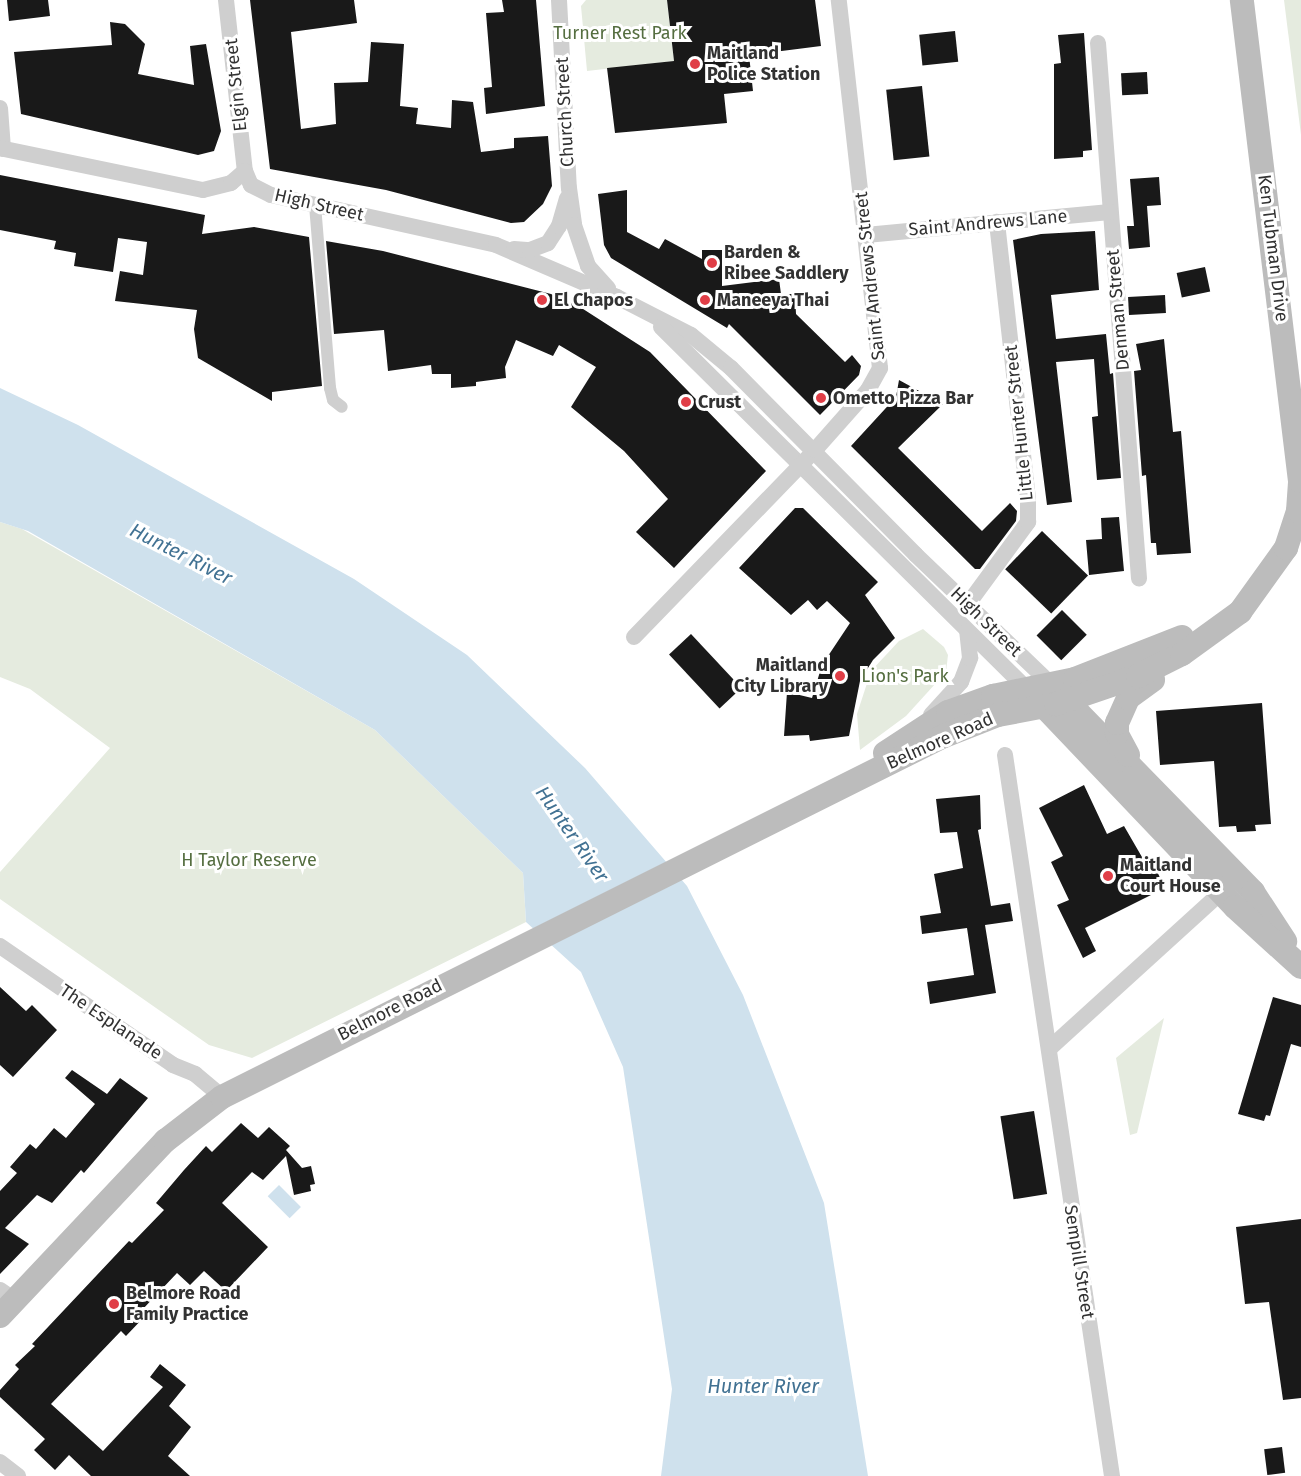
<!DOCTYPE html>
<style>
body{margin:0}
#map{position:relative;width:1301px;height:1476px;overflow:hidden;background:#fff;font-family:"Fira Sans",sans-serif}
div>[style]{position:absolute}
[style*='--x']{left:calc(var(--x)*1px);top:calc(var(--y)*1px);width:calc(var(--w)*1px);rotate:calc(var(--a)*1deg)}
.green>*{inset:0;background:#e5ebdf}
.water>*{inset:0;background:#cfe1ed;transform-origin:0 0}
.building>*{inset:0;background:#191919;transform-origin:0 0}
.pedestrian>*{height:12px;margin:-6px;padding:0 6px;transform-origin:6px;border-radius:6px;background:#cfcfcf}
.minor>*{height:16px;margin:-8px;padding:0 8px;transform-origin:8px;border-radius:8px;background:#cfcfcf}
.secondary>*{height:24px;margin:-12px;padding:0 12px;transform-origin:12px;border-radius:12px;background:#bcbcbc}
.dots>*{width:16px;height:16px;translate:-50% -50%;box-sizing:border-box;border:3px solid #fff;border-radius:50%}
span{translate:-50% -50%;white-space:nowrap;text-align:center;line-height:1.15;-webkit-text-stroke:6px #fff;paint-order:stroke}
.park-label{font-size:18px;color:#556e40}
.poi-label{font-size:18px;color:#323232;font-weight:700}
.left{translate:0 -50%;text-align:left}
.right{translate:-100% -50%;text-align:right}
.street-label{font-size:18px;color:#323232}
.water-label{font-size:20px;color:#427293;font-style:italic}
</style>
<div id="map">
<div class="green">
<div style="clip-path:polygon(586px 0,667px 0,674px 61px,587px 71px,581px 6px)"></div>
<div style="clip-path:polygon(1284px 0,1301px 0,1301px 135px)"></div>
<div style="clip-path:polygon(0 522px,22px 529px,375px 730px,523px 873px,526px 922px,252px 1058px,209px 1045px,0 899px,0 872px,110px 748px,30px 689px,0 677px)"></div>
<div style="clip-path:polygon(923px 629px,944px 647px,948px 655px,946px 672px,906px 716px,860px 750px,857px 714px,871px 671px,899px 641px)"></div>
<div style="clip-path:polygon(1164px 1018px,1137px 1133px,1130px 1135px,1116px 1058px)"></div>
</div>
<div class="water">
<div style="clip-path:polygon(0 388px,78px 425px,354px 579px,467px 655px,585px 768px,687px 886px,743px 995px,824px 1203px,868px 1476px,661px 1476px,672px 1389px,623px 1067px,581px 972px,526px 922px,523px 873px,375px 730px,28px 531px,0 522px)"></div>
<div style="left:279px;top:1185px;width:31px;height:16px;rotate:45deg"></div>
</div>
<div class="building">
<div style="clip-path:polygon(7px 0,48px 0,50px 16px,9px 21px)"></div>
<div style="clip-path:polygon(250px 0,354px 0,357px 23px,291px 32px,301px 129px,336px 124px,334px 83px,368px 82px,371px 42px,404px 44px,400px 106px,418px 108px,416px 124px,451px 128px,452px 100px,473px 102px,481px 152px,514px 148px,514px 138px,548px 136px,552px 186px,543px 204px,524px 222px,511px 223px,386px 190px,270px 169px)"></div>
<div style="clip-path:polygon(502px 0,536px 0,545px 106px,486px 114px,484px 88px,492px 87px,486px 13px,504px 12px)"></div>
<div style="clip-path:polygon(667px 0,815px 0,821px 46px,749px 55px,753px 91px,724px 94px,727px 123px,615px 133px,607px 68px,674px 61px)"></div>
<div style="clip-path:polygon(110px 22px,125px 24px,145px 44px,138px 74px,194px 85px,190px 46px,206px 44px,221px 131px,214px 151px,198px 155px,21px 114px,14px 52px,112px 45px)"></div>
<div style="left:955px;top:31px;width:31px;height:36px;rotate:84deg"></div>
<div style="clip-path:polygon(1084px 33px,1092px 150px,1083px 151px,1083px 157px,1054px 159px,1054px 64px,1061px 63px,1058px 35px)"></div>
<div style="left:1147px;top:72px;width:22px;height:26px;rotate:87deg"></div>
<div style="left:922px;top:86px;width:71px;height:36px;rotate:84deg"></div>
<div style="clip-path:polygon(0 175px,205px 215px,202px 234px,254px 227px,309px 237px,322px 386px,272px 392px,272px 401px,198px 358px,194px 329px,197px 310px,115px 301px,120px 271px,143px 275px,147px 242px,118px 238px,113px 272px,74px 266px,76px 253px,54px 249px,56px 241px,0 230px)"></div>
<div style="clip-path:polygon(1159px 177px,1161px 205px,1147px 206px,1150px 247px,1129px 249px,1127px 226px,1134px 226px,1130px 179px)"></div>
<div style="clip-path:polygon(627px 190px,627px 232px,659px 249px,665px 239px,702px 259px,702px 250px,722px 250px,722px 286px,779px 279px,781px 294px,795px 294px,796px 314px,845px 362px,852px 355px,861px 366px,859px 375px,820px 415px,729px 324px,727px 328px,611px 258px,604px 245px,598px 194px)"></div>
<div style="clip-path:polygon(1095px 231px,1099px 290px,1051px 295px,1056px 339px,1106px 334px,1110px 374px,1113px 373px,1121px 478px,1097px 480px,1092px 417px,1098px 416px,1094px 359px,1056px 362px,1072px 502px,1047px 505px,1013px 240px,1041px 234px)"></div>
<div style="clip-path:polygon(326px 241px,383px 251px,551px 294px,580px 307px,650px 352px,766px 471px,674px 568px,636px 532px,668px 499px,624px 451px,571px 407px,596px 367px,559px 345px,553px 356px,516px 340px,505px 367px,506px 378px,476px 382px,476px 386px,451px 388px,451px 374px,432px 374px,431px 365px,388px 371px,384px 330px,334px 334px)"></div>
<div style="left:1205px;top:267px;width:25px;height:29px;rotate:78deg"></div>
<div style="left:1165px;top:295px;width:18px;height:37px;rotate:87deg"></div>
<div style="clip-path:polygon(1164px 339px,1173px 432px,1181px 431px,1191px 553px,1157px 555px,1156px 543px,1151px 543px,1146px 475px,1142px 476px,1134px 371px,1141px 370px,1136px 344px)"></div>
<div style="clip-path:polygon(899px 380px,943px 404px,898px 448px,982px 531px,1010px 503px,1017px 511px,1016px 521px,980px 569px,975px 569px,851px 446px,896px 397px)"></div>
<div style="clip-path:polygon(795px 508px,803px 508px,878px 582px,865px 595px,895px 638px,873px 660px,860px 681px,849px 736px,810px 741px,809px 735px,784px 736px,787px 692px,812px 698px,822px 665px,850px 623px,827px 601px,817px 610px,808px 600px,791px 615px,739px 568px)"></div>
<div style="clip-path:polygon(1119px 517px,1124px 571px,1089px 575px,1086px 540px,1102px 539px,1101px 518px)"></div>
<div style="left:1042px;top:531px;width:64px;height:53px;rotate:44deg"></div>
<div style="left:1062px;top:610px;width:35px;height:36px;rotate:45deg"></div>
<div style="left:691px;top:634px;width:74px;height:30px;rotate:47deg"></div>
<div style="clip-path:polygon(1262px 703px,1271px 824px,1255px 825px,1256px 831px,1237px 832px,1236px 826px,1219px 827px,1214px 761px,1160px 765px,1156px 711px)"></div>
<div style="clip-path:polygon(1084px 785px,1107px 834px,1124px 826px,1146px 864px,1152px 861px,1165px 888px,1085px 928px,1096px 951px,1083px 958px,1057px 905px,1069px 900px,1051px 862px,1063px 856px,1039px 808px)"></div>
<div style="clip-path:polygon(980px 795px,981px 829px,978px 830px,991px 906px,1010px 903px,1013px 921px,985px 925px,996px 993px,930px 1004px,927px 982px,974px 975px,967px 928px,922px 934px,920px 916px,941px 913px,934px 874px,963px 868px,957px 832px,940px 833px,936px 799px)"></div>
<div style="clip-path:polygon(0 987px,26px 1011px,32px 1005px,57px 1030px,13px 1077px,0 1065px)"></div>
<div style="clip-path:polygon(1273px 997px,1301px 1005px,1301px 1047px,1291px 1044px,1270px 1116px,1266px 1115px,1264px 1121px,1238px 1114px)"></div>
<div style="clip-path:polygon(72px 1070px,107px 1094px,120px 1078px,148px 1098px,84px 1173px,81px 1170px,52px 1203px,37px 1195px,5px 1228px,29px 1244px,0 1274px,0 1191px,17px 1173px,10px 1167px,30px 1144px,36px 1149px,54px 1128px,66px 1138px,95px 1104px,65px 1078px)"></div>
<div style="left:1034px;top:1111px;width:84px;height:34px;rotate:81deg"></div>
<div style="clip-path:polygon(241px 1123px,258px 1138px,269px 1127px,290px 1146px,286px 1150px,302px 1168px,311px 1166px,315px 1184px,310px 1185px,311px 1191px,294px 1195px,286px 1156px,263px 1180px,252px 1172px,222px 1203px,268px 1247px,226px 1291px,204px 1271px,190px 1285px,177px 1273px,142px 1310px,146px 1315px,126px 1336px,121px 1331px,51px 1404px,103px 1451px,163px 1387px,150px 1377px,160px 1364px,186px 1385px,169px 1406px,191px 1427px,168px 1456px,190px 1476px,91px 1476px,69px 1455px,55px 1470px,34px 1450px,45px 1439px,0 1397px,0 1390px,19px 1369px,15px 1365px,35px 1346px,32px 1344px,129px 1241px,132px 1243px,164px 1210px,156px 1203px,184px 1170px,206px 1146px,212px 1152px)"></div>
<div style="clip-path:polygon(1301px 1219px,1301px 1398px,1283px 1400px,1269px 1302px,1245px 1304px,1236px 1227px)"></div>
<div style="left:1282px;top:1447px;width:26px;height:18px;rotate:83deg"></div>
</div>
<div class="pedestrian">
<div style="--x:315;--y:205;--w:184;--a:85.3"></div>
<div style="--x:330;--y:388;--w:12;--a:76"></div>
<div style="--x:333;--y:400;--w:11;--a:38"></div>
</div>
<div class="minor">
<div style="--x:226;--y:0;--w:172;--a:83.7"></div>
<div style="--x:245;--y:171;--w:15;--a:67"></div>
<div style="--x:251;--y:185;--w:22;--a:27"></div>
<div style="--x:271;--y:195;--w:230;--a:12.5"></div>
<div style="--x:496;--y:245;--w:132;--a:23.3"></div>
<div style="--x:617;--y:297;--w:83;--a:27.2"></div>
<div style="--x:691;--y:335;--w:52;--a:39.5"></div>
<div style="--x:731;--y:368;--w:263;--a:45.3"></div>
<div style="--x:916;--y:555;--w:187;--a:43.7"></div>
<div style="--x:559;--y:0;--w:188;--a:87"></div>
<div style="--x:569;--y:188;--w:37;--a:82"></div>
<div style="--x:574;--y:225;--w:43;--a:71.1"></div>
<div style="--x:588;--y:266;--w:30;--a:48"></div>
<div style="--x:1098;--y:43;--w:537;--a:85.62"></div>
<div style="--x:0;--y:108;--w:41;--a:85.8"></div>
<div style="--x:0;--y:148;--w:207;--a:11.7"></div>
<div style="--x:203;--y:190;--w:29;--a:-14"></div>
<div style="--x:231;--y:183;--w:18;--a:-41"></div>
<div style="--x:866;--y:235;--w:245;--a:-5.4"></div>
<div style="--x:514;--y:249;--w:16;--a:4"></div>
<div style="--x:530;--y:250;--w:19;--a:-21"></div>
<div style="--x:548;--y:243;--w:20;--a:-57"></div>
<div style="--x:559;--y:226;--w:29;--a:-74"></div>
<div style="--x:661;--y:327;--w:515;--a:44.69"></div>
<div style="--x:968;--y:604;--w:102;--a:-53.8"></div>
<div style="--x:1028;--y:522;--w:23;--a:-90"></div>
<div style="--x:1028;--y:499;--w:279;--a:-96.4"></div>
<div style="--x:634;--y:637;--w:260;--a:-45.9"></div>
<div style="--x:815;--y:450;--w:80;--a:-48.5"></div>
<div style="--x:868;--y:390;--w:25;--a:-61"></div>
<div style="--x:880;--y:368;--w:370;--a:-96.4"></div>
<div style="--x:931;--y:715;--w:45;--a:-47.7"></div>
<div style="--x:961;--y:682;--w:26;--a:-69"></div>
<div style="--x:970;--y:658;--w:27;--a:-96"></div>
<div style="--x:1005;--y:755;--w:729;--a:81.56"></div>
<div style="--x:0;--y:946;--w:210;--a:34.5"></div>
<div style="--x:173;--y:1065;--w:24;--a:22"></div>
<div style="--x:195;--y:1074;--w:35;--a:40"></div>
<div style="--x:1050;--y:1048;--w:241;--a:-42.3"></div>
<div style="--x:0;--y:1290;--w:18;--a:34"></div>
<div style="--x:0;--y:1462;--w:23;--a:38"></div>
</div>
<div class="secondary">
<div style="--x:1059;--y:693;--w:278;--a:45.7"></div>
<div style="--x:1253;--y:892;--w:59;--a:56.9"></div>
<div style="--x:1035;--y:697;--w:290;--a:46.4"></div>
<div style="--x:1235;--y:907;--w:89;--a:42.3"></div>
<div style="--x:885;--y:753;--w:75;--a:-33.1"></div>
<div style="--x:948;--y:712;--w:48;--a:-19.6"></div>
<div style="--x:993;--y:696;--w:84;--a:-11.7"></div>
<div style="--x:1075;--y:679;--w:115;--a:-21.4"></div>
<div style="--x:1128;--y:755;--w:24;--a:-118"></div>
<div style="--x:1117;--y:734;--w:11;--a:-90"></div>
<div style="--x:1117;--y:723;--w:27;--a:-66"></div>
<div style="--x:1128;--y:698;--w:31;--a:-36"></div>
<div style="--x:0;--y:1316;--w:241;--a:-46.7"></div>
<div style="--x:165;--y:1141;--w:72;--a:-37.7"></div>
<div style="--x:222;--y:1097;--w:807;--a:-26.57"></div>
<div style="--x:944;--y:736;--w:58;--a:-21.3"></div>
<div style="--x:998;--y:715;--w:59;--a:-10.7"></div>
<div style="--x:1056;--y:704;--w:87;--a:-18.9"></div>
<div style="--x:1138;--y:676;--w:49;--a:-26.6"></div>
<div style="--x:1182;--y:654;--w:72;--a:-35.9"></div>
<div style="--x:1240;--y:612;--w:79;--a:-54.3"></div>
<div style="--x:1286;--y:548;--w:39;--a:-72"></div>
<div style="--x:1298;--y:511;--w:30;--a:-86"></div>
<div style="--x:1300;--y:481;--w:484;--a:-96.9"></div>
</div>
<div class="dots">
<div style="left:695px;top:64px;background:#e03e47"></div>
<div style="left:712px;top:263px;background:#e03e47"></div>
<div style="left:542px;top:300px;background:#e03e47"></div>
<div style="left:705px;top:300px;background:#e03e47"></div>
<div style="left:821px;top:398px;background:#e03e47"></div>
<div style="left:686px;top:402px;background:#e03e47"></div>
<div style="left:840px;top:676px;background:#e03e47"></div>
<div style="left:1108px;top:876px;background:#e03e47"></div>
<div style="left:114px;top:1304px;background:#e03e47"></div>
</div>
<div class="park-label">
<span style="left:620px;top:33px">Turner Rest Park</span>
<span style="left:905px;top:676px">Lion's Park</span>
<span style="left:249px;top:860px">H Taylor Reserve</span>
</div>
<div class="poi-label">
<span class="left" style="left:707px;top:64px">Maitland<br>Police Station</span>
<span class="left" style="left:724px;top:263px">Barden &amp;<br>Ribee Saddlery</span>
<span class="left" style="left:554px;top:300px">El Chapos</span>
<span class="left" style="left:717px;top:300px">Maneeya Thai</span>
<span class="left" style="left:833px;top:398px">Ometto Pizza Bar</span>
<span class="left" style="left:698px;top:402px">Crust</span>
<span class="right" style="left:828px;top:676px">Maitland<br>City Library</span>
<span class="left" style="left:1120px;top:876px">Maitland<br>Court House</span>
<span class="left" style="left:126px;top:1304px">Belmore Road<br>Family Practice</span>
</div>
<div class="street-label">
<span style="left:236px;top:85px;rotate:-96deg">Elgin Street</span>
<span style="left:565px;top:112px;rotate:-93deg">Church Street</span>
<span style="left:319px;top:205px;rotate:13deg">High Street</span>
<span style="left:988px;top:223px;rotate:-5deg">Saint Andrews Lane</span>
<span style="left:1273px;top:248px;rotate:83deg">Ken Tubman Drive</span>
<span style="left:870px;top:276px;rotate:-96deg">Saint Andrews Street</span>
<span style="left:1118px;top:310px;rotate:-95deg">Denman Street</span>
<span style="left:1019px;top:423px;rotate:-96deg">Little Hunter Street</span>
<span style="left:986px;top:622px;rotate:44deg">High Street</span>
<span style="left:940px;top:741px;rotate:-24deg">Belmore Road</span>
<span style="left:390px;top:1010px;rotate:-27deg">Belmore Road</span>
<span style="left:111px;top:1022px;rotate:34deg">The Esplanade</span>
<span style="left:1079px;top:1262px;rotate:81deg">Sempill Street</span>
</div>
<div class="water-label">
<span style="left:181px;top:554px;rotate:27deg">Hunter River</span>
<span style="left:572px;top:834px;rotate:55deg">Hunter River</span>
<span style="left:763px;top:1386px">Hunter River</span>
</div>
</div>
